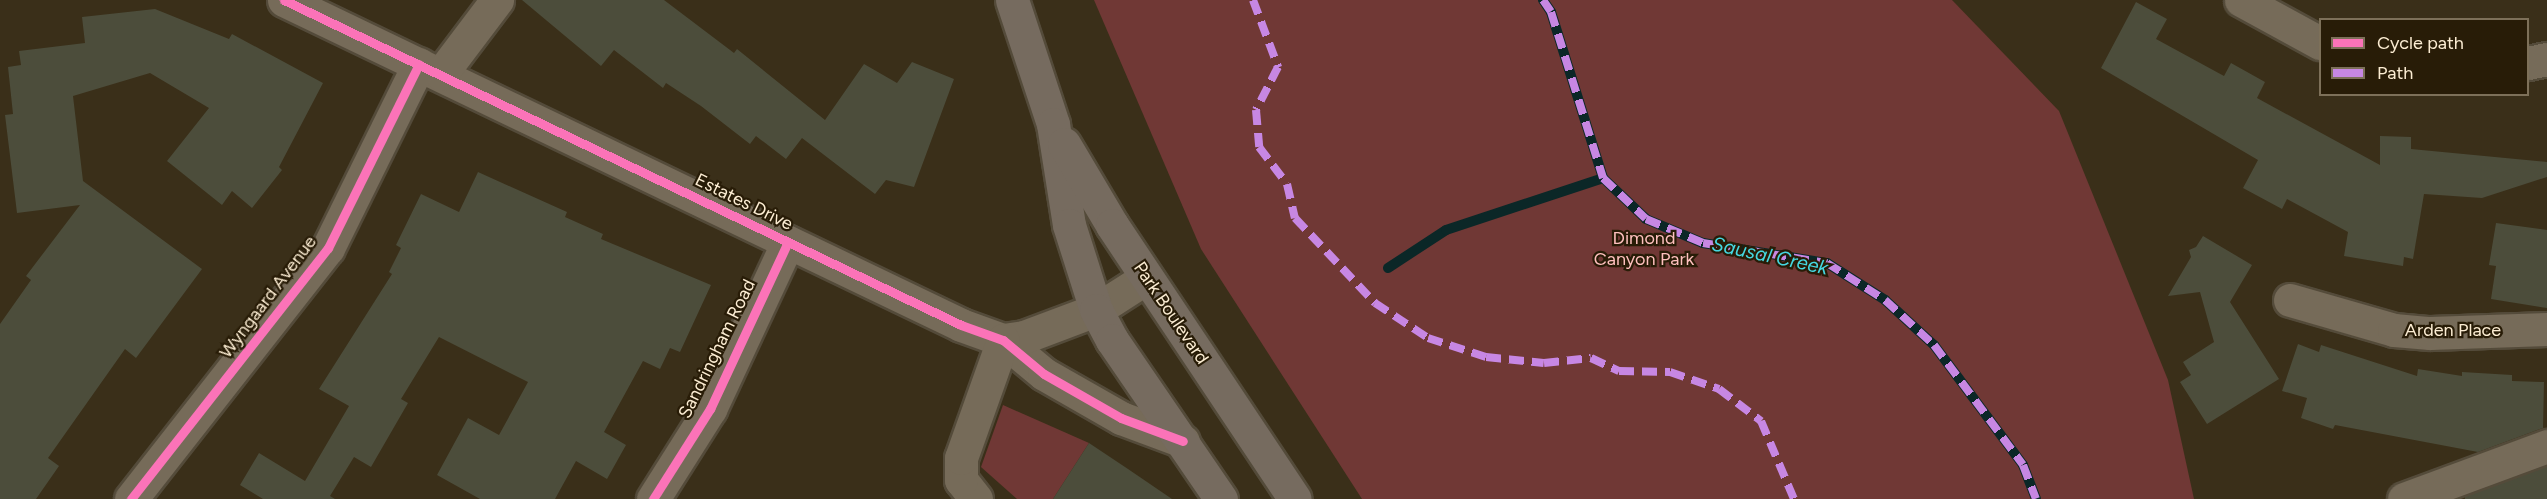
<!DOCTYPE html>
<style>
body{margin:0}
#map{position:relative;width:2547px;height:499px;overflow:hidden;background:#3a2f19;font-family:Figtree,sans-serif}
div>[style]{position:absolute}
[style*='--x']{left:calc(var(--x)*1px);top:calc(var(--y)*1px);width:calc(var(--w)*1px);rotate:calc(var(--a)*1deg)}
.green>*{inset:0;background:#703835}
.stream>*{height:10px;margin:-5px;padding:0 5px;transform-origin:5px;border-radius:5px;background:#0b2727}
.building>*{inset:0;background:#4c4d3b}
.roads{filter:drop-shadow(2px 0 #544b3a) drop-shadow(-2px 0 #544b3a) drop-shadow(0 2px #544b3a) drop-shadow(0 -2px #544b3a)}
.minor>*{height:33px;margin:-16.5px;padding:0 16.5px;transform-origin:16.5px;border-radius:16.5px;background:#766b59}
.major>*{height:33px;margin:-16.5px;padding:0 16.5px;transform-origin:16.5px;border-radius:16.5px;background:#766b5f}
.quiet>*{height:8px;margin-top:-4px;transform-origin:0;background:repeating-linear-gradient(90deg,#c787e3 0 15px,transparent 0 23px)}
.cycleway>*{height:9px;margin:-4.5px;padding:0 4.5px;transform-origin:4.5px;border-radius:4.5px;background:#fb73b8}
span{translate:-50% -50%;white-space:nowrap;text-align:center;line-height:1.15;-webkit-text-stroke:4.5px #281c07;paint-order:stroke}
.street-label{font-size:18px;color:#fcedd3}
.park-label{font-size:18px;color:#ffc0be}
.water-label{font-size:20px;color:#45d8e1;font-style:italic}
.legend{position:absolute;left:2319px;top:18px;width:210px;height:78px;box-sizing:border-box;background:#281c07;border:2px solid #7d7059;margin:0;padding:8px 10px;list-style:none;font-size:18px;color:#fcedd3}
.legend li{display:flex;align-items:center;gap:12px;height:30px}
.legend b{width:30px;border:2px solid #7d7059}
</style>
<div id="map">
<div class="green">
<div style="clip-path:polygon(1094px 0,1952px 0,2059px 111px,2168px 380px,2194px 499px,1362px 499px,1201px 249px)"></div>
<div style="clip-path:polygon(1003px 405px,1089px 443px,1053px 499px,1017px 499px,981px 467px)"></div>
</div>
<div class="stream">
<div style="--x:1543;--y:0;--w:14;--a:56"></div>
<div style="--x:1551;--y:12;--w:174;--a:72.6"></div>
<div style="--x:1603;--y:178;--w:59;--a:43.6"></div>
<div style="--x:1646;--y:219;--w:62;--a:22.8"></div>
<div style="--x:1703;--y:243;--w:126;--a:9.2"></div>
<div style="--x:1827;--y:263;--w:69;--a:32.5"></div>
<div style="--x:1885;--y:300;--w:67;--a:42.6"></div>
<div style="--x:1934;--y:345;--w:149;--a:53.4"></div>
<div style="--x:2023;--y:465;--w:36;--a:69"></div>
<div style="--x:1388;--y:268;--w:69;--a:-33.2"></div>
<div style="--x:1446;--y:230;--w:165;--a:-18.3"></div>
</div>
<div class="building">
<div style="clip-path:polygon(522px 0,664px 0,734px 53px,737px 49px,825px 120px,864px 64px,897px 83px,912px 62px,954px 79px,914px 187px,886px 180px,875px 194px,802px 138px,786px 159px,756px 136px,750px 144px,701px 106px,666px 83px,663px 88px,614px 50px,601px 66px)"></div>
<div style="clip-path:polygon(2136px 2px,2167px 19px,2156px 39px,2224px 76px,2231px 63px,2265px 82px,2257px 98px,2380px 165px,2380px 136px,2411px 137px,2411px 149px,2547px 162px,2547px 177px,2482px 198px,2424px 194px,2413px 259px,2404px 257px,2403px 266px,2344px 256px,2348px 232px,2287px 199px,2282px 209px,2243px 188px,2258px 160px,2101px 68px)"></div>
<div style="clip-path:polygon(155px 9px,229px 39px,232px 34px,323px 83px,279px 167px,282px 170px,252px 208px,232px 191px,222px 205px,167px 161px,209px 108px,150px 73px,73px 96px,83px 181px,202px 269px,136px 358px,125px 349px,48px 458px,59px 466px,36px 499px,0 499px,0 324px,31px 280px,26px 276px,80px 205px,17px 213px,5px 115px,13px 114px,8px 67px,21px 65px,19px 51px,85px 43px,82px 17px)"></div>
<div style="clip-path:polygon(478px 172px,567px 212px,565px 217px,603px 234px,601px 239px,711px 285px,680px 352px,670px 348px,660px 369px,643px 361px,604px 432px,626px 445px,607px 479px,576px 461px,555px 499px,480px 499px,437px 475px,468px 418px,499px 435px,528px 382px,439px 337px,401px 399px,408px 403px,371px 467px,354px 457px,330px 496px,335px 499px,263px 499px,240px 485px,259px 453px,305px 481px,349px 406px,319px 389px,392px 274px,389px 272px,401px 248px,396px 245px,421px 194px,459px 212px)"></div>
<div style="clip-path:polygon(2496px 223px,2547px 230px,2547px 308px,2491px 299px,2496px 266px,2489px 265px)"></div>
<div style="clip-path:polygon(2203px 236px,2252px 265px,2230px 302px,2279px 379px,2207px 424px,2180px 382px,2191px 375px,2183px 362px,2214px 342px,2200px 292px,2168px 296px,2191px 257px,2189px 250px,2196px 247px)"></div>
<div style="clip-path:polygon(2298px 344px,2319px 352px,2321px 345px,2417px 376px,2418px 369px,2462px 376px,2462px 372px,2512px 375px,2512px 381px,2544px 382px,2543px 428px,2478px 452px,2335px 425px,2333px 429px,2301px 418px,2307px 398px,2282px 391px)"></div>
<div style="clip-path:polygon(1089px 443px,1128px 469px,1172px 499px,1053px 499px)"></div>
<div style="clip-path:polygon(2547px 466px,2547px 499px,2465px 499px,2465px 496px)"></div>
</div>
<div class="roads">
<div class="minor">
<div style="--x:284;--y:0;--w:751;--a:25.64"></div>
<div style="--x:961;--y:325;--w:45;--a:19.7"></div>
<div style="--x:1003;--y:340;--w:53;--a:39.7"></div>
<div style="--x:1044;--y:374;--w:89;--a:29.7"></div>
<div style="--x:1121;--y:418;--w:66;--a:20.4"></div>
<div style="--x:2241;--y:0;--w:90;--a:28.6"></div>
<div style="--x:2528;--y:63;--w:19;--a:-12"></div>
<div style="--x:441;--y:74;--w:93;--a:-52.9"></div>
<div style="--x:2290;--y:300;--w:108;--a:16.1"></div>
<div style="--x:2394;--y:330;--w:36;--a:5"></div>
<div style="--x:2430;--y:333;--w:117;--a:-2"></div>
<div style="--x:1003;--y:340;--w:21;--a:-8"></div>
<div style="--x:1024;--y:337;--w:77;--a:-20.6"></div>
<div style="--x:1096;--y:310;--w:59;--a:-32.6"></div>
<div style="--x:131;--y:499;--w:319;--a:-51.9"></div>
<div style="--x:328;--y:248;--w:205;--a:-63.7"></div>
<div style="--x:653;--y:499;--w:107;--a:-57.7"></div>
<div style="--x:710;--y:409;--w:184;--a:-65"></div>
<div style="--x:976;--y:499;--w:24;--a:-128"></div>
<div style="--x:961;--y:480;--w:22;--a:-90"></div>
<div style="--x:961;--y:458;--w:125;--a:-70.4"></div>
<div style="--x:2404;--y:499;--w:153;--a:-20.3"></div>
</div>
<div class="major">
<div style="--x:1012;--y:0;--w:131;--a:71.7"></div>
<div style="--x:1053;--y:124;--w:102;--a:81"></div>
<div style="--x:1069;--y:225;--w:89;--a:72.4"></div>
<div style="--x:1096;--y:310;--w:34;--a:62"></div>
<div style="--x:1112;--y:340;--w:193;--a:55.6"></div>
<div style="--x:1064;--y:144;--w:94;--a:59.3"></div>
<div style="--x:1112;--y:225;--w:329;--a:56.3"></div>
</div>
</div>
<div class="quiet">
<div style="--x:1253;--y:0;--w:72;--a:69.5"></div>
<div style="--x:1278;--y:67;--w:48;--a:117.1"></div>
<div style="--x:1256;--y:110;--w:37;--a:85"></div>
<div style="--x:1259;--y:147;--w:46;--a:52.9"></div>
<div style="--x:1287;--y:184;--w:35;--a:77"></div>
<div style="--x:1295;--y:218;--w:117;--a:46.7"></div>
<div style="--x:1375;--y:303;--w:64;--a:33.4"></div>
<div style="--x:1428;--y:338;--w:61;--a:18.1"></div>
<div style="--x:1486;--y:357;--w:58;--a:5.9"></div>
<div style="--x:1544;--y:363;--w:47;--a:-6.1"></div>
<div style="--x:1591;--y:358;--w:31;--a:25"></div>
<div style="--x:1619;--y:371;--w:51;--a:1.1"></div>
<div style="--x:1670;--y:372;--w:52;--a:19.1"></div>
<div style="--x:1719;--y:389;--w:53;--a:37.3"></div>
<div style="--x:1761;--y:421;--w:85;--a:67.1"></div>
<div style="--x:1543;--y:0;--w:14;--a:56"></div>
<div style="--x:1551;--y:12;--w:174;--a:72.6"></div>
<div style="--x:1603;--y:178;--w:59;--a:43.6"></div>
<div style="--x:1646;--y:219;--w:62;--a:22.8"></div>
<div style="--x:1703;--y:243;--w:126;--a:9.2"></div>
<div style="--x:1827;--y:263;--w:69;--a:32.5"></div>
<div style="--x:1885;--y:300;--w:67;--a:42.6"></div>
<div style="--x:1934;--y:345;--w:149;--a:53.4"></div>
<div style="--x:2023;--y:465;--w:36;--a:69"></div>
</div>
<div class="cycleway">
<div style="--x:284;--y:0;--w:751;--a:25.64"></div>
<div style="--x:961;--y:325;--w:45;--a:19.7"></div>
<div style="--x:1003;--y:340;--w:53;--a:39.7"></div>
<div style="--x:1044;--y:374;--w:89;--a:29.7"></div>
<div style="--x:1121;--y:418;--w:66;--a:20.4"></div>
<div style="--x:131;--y:499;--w:319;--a:-51.9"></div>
<div style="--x:328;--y:248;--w:205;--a:-63.7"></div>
<div style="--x:653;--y:499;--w:107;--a:-57.7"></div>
<div style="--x:710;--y:409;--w:184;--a:-65"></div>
</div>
<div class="street-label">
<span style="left:744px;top:202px;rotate:26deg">Estates Drive</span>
<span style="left:268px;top:297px;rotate:-53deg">Wyngaard Avenue</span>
<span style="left:1171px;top:313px;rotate:56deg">Park Boulevard</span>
<span style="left:2453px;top:330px">Arden Place</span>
<span style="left:717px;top:349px;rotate:-64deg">Sandringham Road</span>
</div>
<div class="park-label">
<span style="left:1644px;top:249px">Dimond<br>Canyon Park</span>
</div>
<div class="water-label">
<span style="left:1770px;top:256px;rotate:12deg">Sausal Creek</span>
</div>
<ul class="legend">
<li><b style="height:8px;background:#fb73b8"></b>Cycle path</li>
<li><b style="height:8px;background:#c787e3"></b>Path</li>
</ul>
</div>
